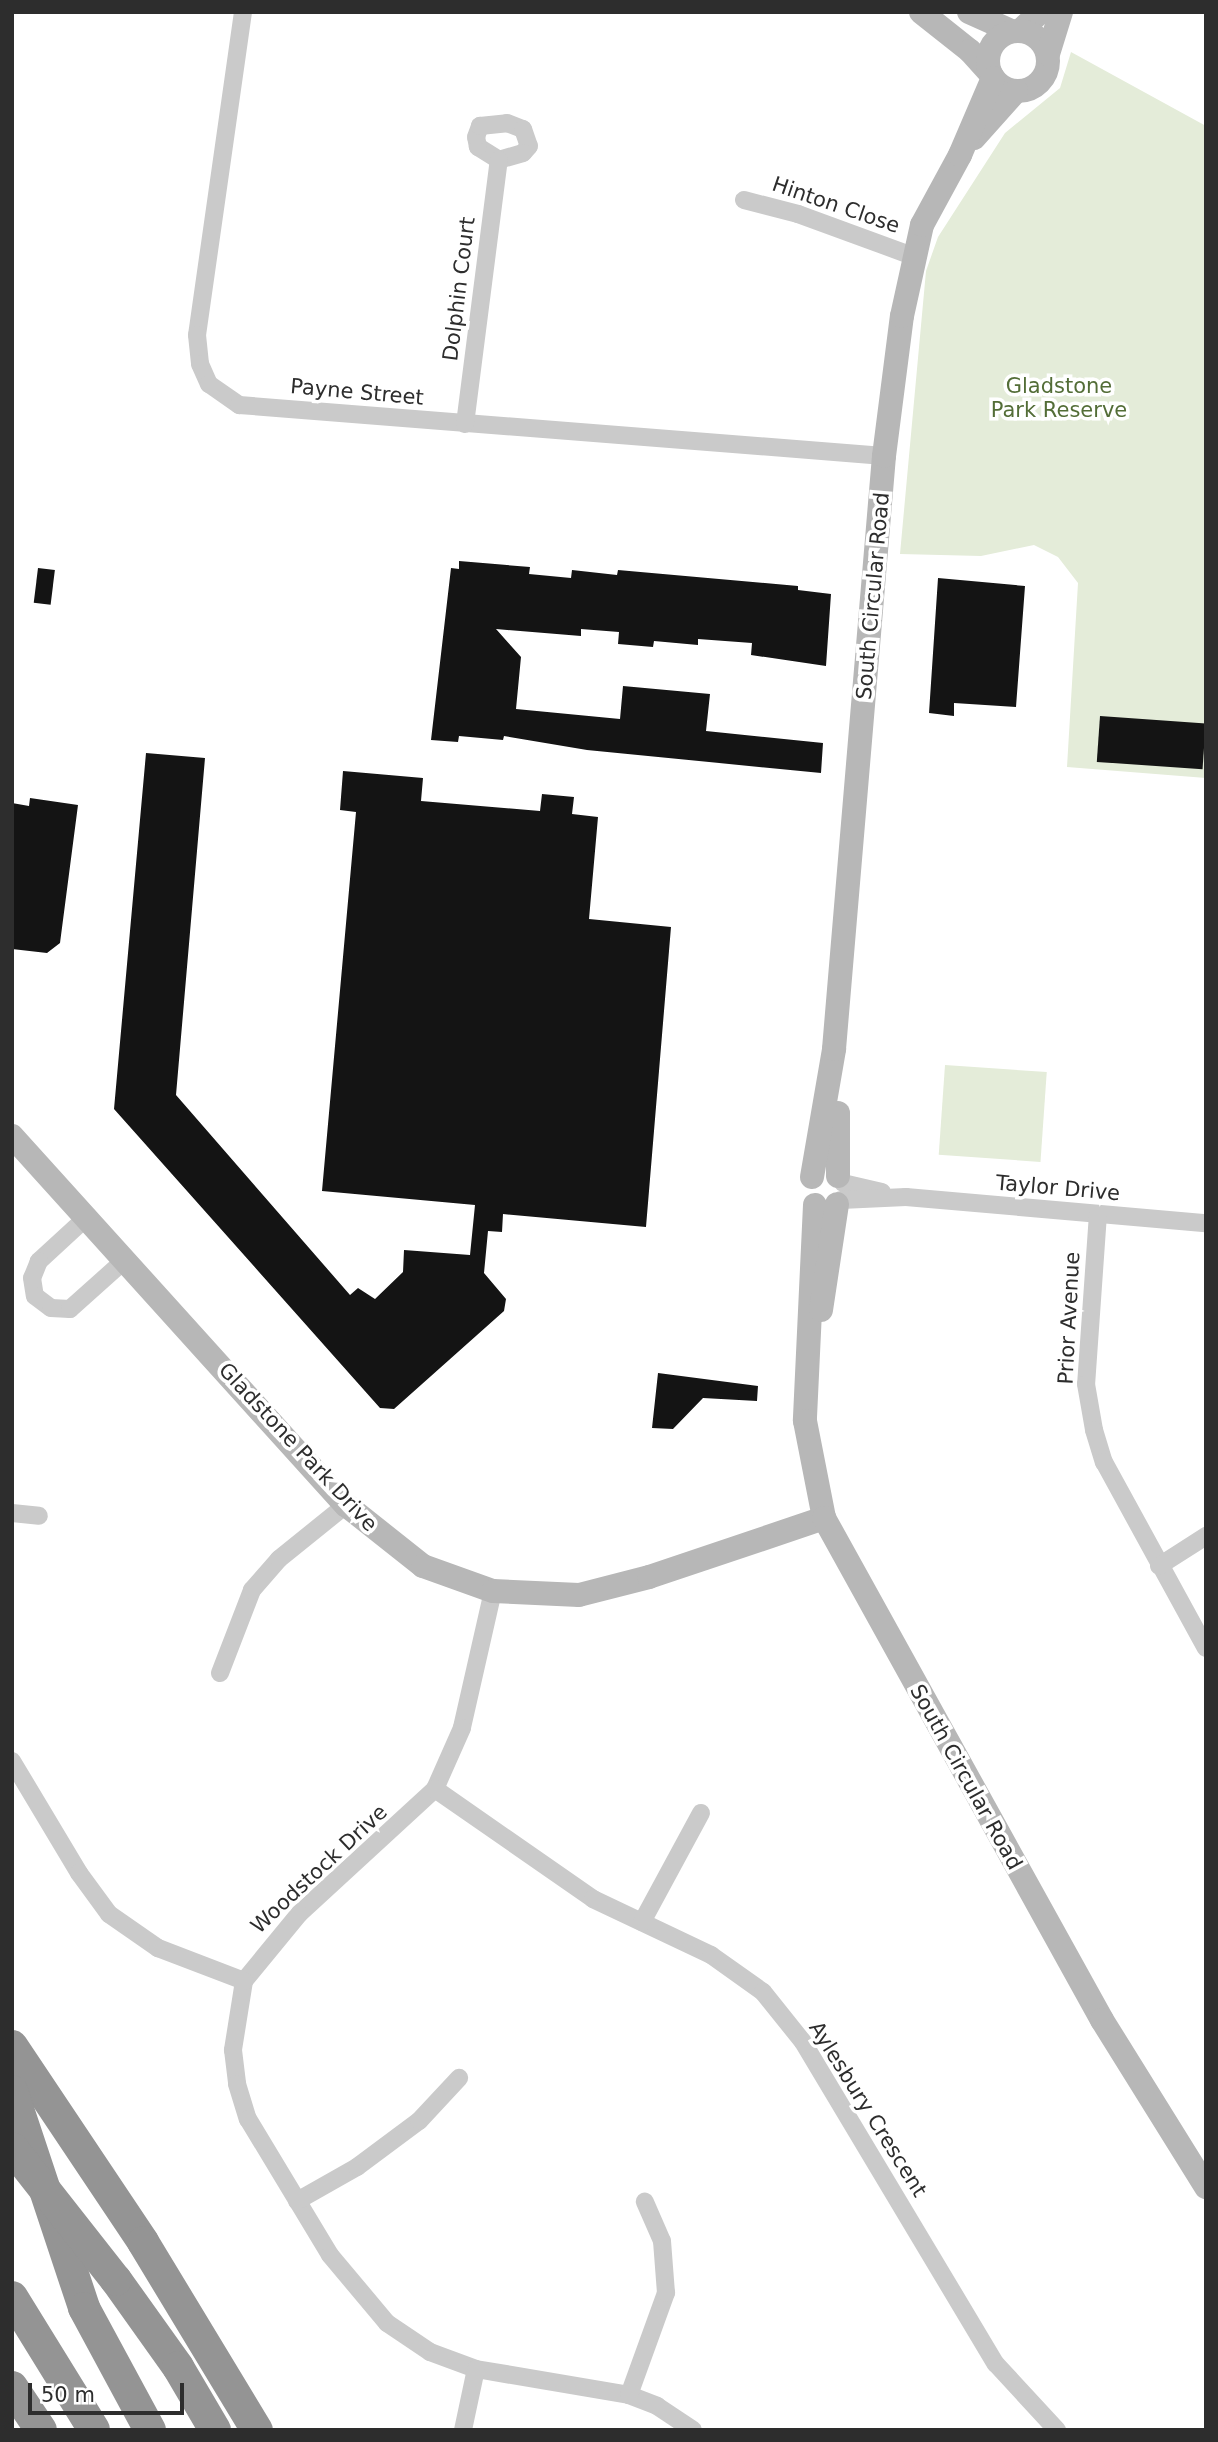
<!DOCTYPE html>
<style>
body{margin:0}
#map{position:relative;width:1218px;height:2442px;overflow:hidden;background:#fff;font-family:"DejaVu Sans",sans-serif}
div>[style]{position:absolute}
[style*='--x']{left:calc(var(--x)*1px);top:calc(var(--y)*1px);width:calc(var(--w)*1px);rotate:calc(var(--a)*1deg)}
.green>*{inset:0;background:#e4ecd9;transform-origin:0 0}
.building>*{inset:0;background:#141414;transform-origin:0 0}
.street>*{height:18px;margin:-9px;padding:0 9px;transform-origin:9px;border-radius:9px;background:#cacaca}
.secondary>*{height:24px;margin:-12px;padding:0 12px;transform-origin:12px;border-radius:12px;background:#b7b7b7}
.secondary>.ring{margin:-12px;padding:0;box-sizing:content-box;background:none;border:24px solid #b7b7b7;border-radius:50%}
.highway>*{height:32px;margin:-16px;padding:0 16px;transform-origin:16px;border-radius:16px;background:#949494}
.highway-bridge>*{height:32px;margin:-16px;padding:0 16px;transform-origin:16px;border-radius:16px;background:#949494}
span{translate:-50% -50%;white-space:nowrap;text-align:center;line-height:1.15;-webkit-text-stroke:7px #fff;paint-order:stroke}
.street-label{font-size:21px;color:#2d2d2d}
.park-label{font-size:21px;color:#536d37}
.frame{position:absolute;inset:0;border:14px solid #2d2d2d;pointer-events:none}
.scale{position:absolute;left:28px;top:2383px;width:156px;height:32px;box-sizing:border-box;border:4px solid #2d2d2d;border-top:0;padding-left:9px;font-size:21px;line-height:24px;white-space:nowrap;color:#2d2d2d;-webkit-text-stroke:5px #fff;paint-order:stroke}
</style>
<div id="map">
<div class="green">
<div style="clip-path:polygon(1071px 52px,1206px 126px,1206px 778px,1067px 767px,1078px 583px,1058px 557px,1034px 545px,981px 556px,900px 554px,926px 271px,938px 237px,1005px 133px,1060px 88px)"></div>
<div style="left:945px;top:1065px;width:102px;height:90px;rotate:4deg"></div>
</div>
<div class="building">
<div style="clip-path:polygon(459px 561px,530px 567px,529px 574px,571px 578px,572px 570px,617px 575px,618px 570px,798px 586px,798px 590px,831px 594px,826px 666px,751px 655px,752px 643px,698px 639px,698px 645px,654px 641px,653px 647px,618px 644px,619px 632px,581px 629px,581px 636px,496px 629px,521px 657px,516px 709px,620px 719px,623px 686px,710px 694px,706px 731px,823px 743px,821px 773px,587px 750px,504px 736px,503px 740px,459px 736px,458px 742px,431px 740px,451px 568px,459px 569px)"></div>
<div style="left:38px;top:568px;width:17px;height:35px;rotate:7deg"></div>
<div style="clip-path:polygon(938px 578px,1025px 586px,1016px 707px,954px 703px,954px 716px,929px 713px)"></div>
<div style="left:1100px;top:716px;width:106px;height:46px;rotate:4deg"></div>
<div style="clip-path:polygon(146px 753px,205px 758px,176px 1095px,350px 1295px,358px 1288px,375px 1299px,403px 1272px,404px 1250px,470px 1255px,475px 1205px,322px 1191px,356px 812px,340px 810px,343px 771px,423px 778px,421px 801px,540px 811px,542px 794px,574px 797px,572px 814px,598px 817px,589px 919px,671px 927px,646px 1227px,503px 1214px,502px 1232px,488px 1231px,484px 1273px,506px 1299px,504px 1311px,394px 1409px,380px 1408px,114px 1109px)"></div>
<div style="clip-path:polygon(30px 798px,78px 805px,60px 943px,47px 953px,12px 949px,12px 803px,29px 806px)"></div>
<div style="clip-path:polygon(658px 1373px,758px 1386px,757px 1401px,703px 1398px,673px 1429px,652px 1428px)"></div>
</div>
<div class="street">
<div style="--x:243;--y:12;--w:326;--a:98.1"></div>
<div style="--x:197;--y:335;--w:29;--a:84"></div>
<div style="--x:200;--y:364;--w:22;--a:66"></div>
<div style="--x:209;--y:384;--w:37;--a:35"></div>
<div style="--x:239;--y:405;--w:647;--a:4.52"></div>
<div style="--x:507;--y:123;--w:17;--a:21"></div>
<div style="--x:523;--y:129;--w:18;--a:71"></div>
<div style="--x:529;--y:146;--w:9;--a:131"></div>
<div style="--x:523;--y:153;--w:25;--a:164"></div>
<div style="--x:499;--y:160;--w:25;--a:-148"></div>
<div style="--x:478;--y:147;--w:10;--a:-101"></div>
<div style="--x:476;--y:137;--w:12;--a:-70"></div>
<div style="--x:480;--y:126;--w:27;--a:-6"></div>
<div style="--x:744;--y:200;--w:56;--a:14.5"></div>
<div style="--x:798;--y:214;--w:122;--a:20.1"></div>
<div style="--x:465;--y:424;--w:266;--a:-82.7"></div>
<div style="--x:843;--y:1183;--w:40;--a:13"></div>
<div style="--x:841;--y:1200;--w:65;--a:-2.6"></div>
<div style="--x:906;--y:1197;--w:301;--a:5"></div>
<div style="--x:1098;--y:1214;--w:170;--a:94"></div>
<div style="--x:1086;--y:1384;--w:47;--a:80.1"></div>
<div style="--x:1094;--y:1430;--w:34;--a:73"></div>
<div style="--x:1104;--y:1462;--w:212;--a:61.3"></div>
<div style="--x:88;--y:1216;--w:67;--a:137.4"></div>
<div style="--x:39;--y:1261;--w:18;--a:112"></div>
<div style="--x:32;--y:1278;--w:18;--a:81"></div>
<div style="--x:35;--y:1296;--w:20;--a:37"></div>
<div style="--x:51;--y:1308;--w:19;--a:3"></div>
<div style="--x:70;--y:1309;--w:75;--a:-41.8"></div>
<div style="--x:12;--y:1513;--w:27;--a:6"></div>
<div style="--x:1159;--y:1566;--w:56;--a:-32.6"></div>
<div style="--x:493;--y:1591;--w:140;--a:102.8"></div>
<div style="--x:462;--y:1728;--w:67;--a:113.9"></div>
<div style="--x:435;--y:1789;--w:185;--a:137.4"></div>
<div style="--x:299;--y:1914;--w:87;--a:129.4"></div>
<div style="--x:244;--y:1981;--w:70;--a:99.1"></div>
<div style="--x:233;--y:2050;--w:34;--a:83"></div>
<div style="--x:237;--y:2084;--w:37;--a:73"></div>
<div style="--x:248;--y:2119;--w:159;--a:58.9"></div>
<div style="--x:330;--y:2255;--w:89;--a:50"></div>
<div style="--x:387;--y:2323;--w:52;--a:34"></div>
<div style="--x:430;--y:2352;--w:49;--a:20.3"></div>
<div style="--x:476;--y:2369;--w:155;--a:9.6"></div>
<div style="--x:629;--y:2395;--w:30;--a:21"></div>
<div style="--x:657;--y:2406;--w:43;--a:33.7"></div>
<div style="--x:220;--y:1673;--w:89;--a:-68.9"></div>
<div style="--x:252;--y:1590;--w:41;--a:-48.9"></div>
<div style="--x:279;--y:1559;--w:86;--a:-38.9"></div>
<div style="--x:12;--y:1761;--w:131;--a:59.1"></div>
<div style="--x:79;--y:1873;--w:51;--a:53.8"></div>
<div style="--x:109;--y:1914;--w:60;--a:34.8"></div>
<div style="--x:158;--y:1948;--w:92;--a:21"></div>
<div style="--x:435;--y:1789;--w:193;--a:34.8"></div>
<div style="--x:593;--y:1899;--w:131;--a:25.4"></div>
<div style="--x:711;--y:1955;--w:64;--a:35.4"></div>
<div style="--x:763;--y:1992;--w:64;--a:51.3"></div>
<div style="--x:803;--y:2042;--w:375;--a:59.1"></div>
<div style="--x:996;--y:2364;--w:90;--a:47.3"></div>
<div style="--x:642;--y:1922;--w:124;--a:-61.6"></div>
<div style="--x:297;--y:2201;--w:69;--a:-29.5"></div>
<div style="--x:357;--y:2167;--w:77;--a:-36.6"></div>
<div style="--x:419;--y:2121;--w:59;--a:-47.1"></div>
<div style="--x:629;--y:2395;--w:109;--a:-70.1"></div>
<div style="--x:666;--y:2293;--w:52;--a:-94.4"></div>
<div style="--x:662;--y:2241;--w:43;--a:-113.6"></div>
<div style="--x:463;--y:2430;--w:62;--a:-78"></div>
</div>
<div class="secondary">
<div style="--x:921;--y:12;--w:63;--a:38.5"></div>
<div style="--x:970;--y:51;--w:31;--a:48"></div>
<div style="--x:969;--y:12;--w:46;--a:24.3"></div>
<div style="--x:1021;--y:30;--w:26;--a:-43"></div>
<div class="ring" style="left:988px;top:31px;width:36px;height:36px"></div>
<div style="--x:1048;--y:54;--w:44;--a:-72.8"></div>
<div style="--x:974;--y:138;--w:63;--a:-48.2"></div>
<div style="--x:12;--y:1136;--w:498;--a:47.9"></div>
<div style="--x:346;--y:1505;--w:98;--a:38.4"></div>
<div style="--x:423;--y:1566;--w:74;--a:19.7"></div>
<div style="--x:493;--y:1591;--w:86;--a:2.7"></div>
<div style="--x:579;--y:1595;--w:72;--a:-14.4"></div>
<div style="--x:649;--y:1577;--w:185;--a:-18.6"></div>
<div style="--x:838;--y:1176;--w:63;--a:-90"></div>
<div style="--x:812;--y:1177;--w:130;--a:-80.2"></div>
<div style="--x:834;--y:1049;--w:595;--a:-85.18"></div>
<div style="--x:884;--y:456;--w:141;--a:-82.7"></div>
<div style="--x:902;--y:316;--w:93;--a:-77.6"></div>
<div style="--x:922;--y:225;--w:80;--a:-61.5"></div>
<div style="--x:960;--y:155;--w:84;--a:-66.8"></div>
<div style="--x:815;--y:1205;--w:216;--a:92.7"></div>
<div style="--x:805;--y:1421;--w:99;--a:78.9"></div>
<div style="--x:824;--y:1518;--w:574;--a:61.02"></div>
<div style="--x:1102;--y:2020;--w:197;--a:58.1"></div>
<div style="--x:821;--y:1310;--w:107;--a:-81.4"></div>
</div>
<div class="highway">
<div style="--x:12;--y:2046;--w:236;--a:56.2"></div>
<div style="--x:143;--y:2242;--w:220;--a:58.8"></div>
<div style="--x:12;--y:2091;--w:229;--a:71.6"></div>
<div style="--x:84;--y:2308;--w:139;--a:61.6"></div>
<div style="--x:116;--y:2280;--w:107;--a:54.5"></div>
<div style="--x:178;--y:2367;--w:73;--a:59.6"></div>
<div style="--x:12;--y:2297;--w:156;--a:58.3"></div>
<div style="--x:12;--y:2387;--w:52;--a:56"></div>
</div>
<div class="highway-bridge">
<div style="--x:12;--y:2148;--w:168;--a:51.8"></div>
</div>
<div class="street-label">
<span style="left:836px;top:205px;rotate:19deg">Hinton Close</span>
<span style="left:459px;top:289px;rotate:-83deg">Dolphin Court</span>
<span style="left:357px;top:392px;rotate:5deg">Payne Street</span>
<span style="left:873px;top:596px;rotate:-85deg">South Circular Road</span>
<span style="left:1058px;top:1188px;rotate:5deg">Taylor Drive</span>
<span style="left:1069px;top:1318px;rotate:-87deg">Prior Avenue</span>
<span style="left:298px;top:1447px;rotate:47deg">Gladstone Park Drive</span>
<span style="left:966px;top:1777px;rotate:61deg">South Circular Road</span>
<span style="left:319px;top:1869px;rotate:-43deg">Woodstock Drive</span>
<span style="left:868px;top:2109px;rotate:58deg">Aylesbury Crescent</span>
</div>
<div class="park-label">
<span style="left:1059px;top:398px">Gladstone<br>Park Reserve</span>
</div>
<div class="frame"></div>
<div class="scale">50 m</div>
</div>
